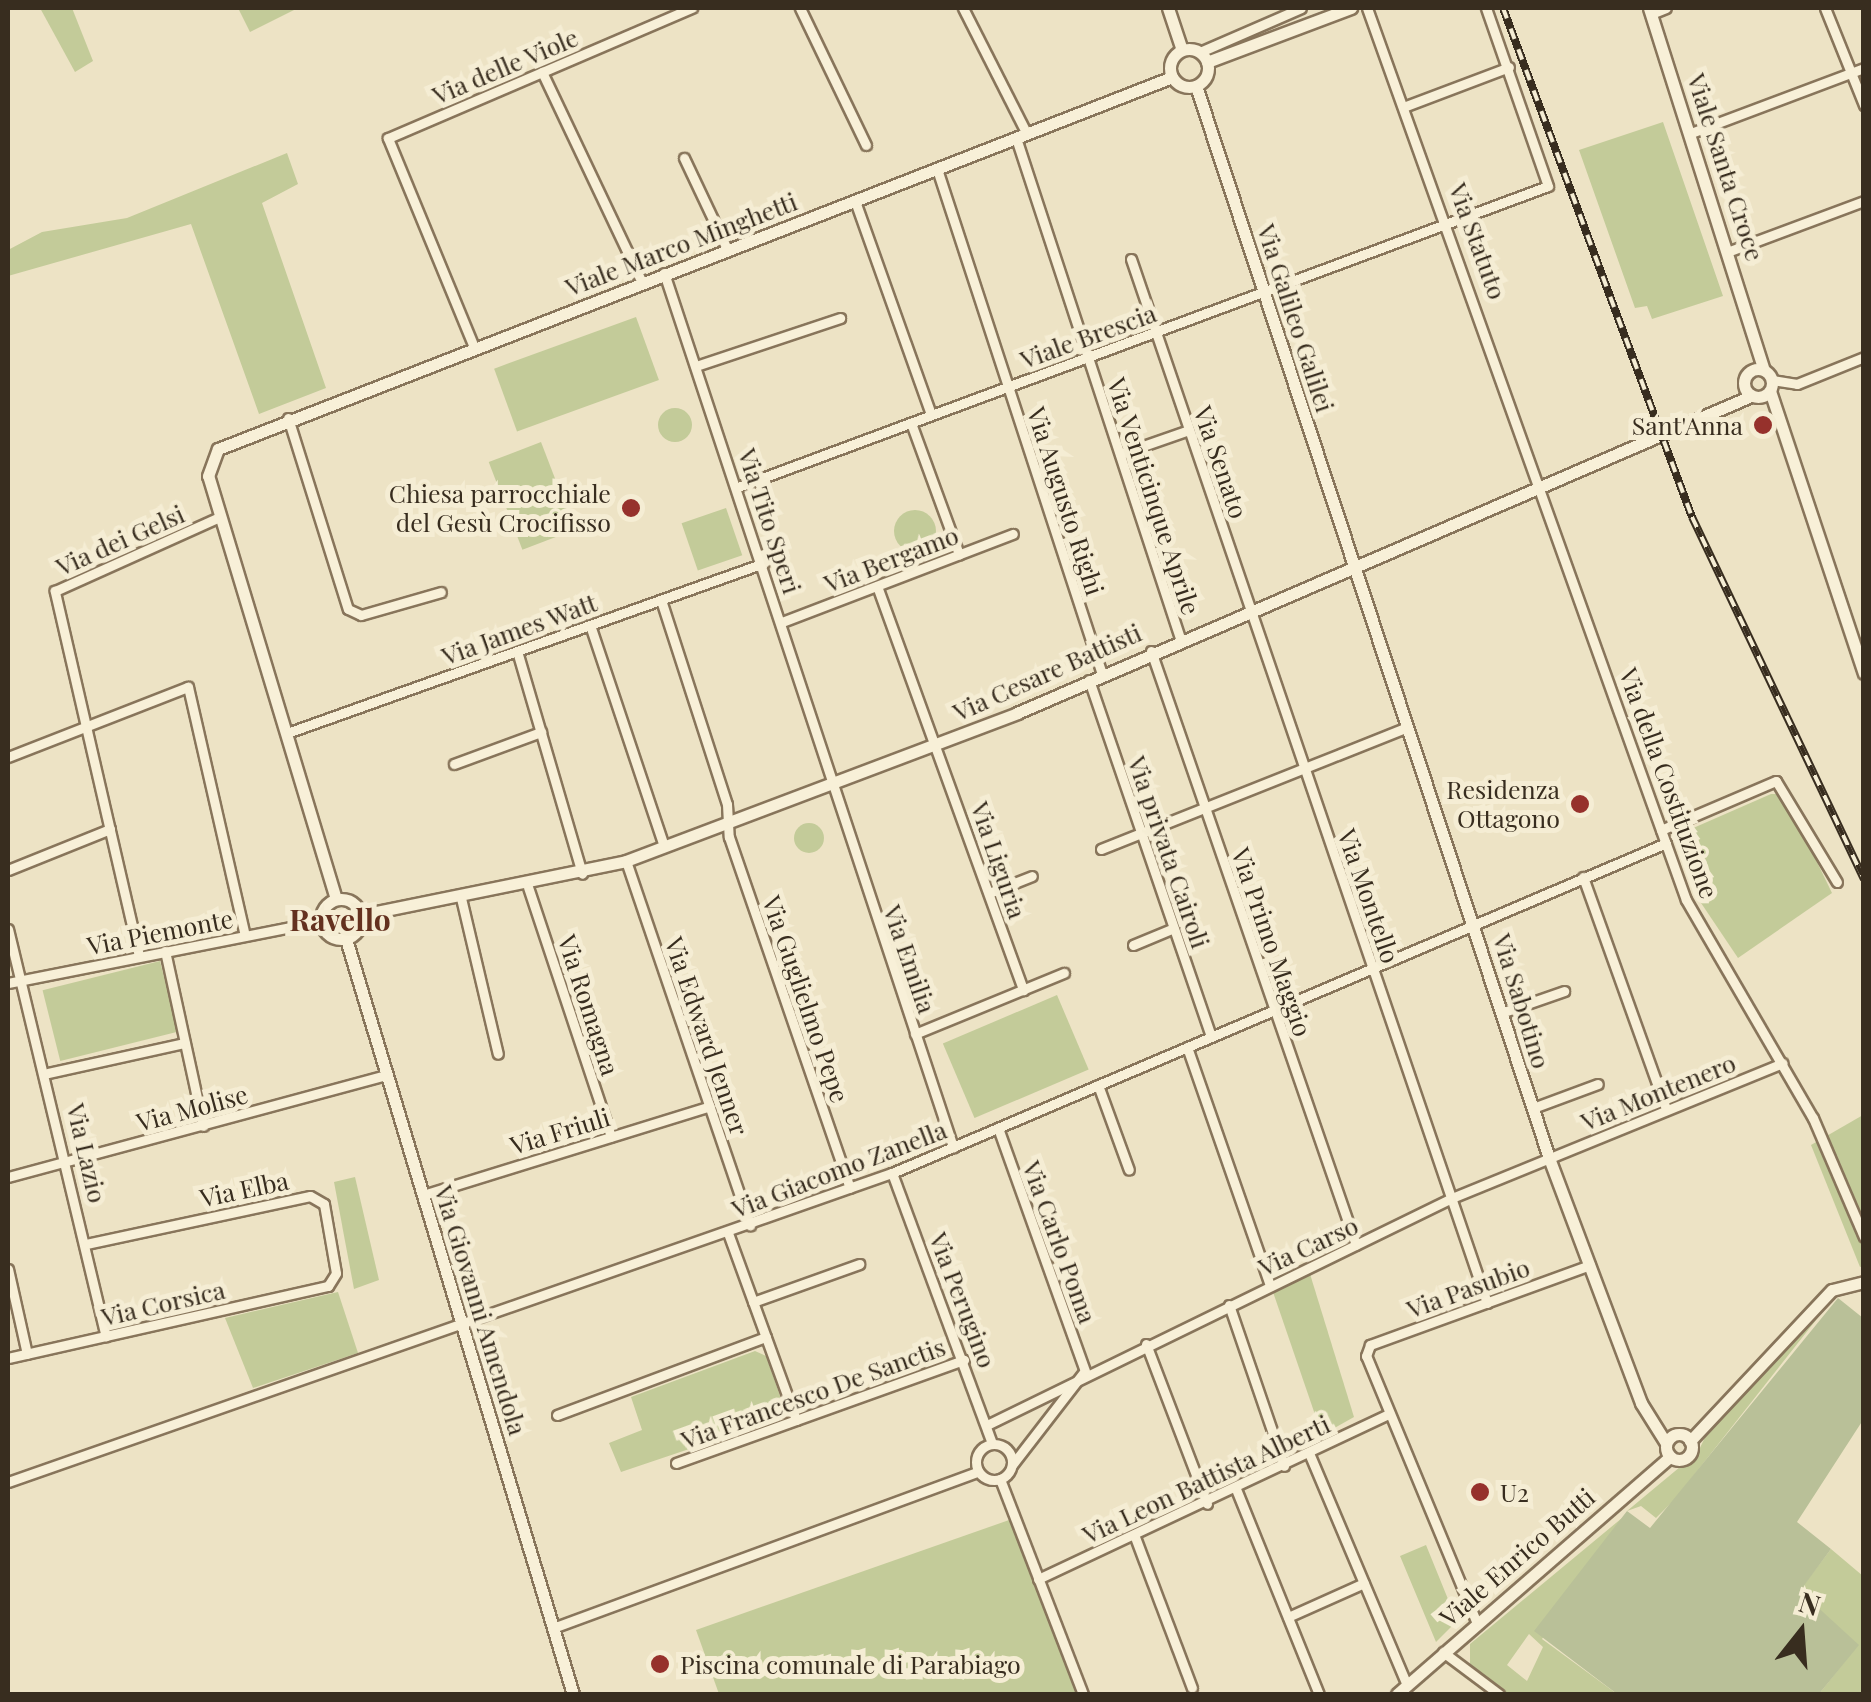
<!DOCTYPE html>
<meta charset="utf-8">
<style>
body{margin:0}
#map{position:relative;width:1871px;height:1702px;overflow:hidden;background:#ede3c5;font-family:"Playfair Display",serif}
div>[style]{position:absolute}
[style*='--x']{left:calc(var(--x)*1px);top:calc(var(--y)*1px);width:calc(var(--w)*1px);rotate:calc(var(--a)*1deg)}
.green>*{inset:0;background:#c3cb99;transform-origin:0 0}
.round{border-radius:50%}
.cemetery>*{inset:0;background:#b9c098}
.roads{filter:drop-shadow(2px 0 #88755b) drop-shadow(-2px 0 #88755b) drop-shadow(0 2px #88755b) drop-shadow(0 -2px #88755b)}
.minor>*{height:9px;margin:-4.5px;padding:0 4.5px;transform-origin:4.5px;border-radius:4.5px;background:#f8f0d8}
.minor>.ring{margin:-4.5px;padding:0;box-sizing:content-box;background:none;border:9px solid #f8f0d8;border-radius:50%}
.tertiary>*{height:11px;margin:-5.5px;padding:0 5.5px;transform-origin:5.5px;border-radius:5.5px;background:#f8f0d8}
.tertiary>.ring{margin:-5.5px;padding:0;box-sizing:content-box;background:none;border:11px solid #f8f0d8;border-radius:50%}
.rail>*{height:8px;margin-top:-4px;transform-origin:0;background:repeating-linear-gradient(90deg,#f5edd4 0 11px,#382d1f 0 22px);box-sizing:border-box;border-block:2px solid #382d1f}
.dots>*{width:28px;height:28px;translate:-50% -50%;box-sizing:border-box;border:5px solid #f5edd4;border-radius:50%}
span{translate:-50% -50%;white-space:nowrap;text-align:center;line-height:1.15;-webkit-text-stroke:10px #f5edd4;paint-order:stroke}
.street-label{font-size:25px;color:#382d1f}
.poi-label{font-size:25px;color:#382d1f}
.right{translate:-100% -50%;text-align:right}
.left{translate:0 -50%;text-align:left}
.quarter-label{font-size:30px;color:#64311f;font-weight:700}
.frame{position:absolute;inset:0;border:10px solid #382d1f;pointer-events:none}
.north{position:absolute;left:1751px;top:1582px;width:100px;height:100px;-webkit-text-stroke:8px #f5edd4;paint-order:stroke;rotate:17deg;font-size:28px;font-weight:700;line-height:40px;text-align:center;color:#382d1f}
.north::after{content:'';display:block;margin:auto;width:35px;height:45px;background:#382d1f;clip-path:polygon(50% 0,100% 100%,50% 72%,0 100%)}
</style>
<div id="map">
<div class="green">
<div style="clip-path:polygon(40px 8px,72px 8px,93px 61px,75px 72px)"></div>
<div style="clip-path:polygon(238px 8px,298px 8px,250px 32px)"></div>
<div style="clip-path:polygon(1663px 122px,1723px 296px,1652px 319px,1647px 306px,1635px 308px,1579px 150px)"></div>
<div style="clip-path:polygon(287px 153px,298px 184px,262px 203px,326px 388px,259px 414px,191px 224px,8px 276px,8px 250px,42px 232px,127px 218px)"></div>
<div style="left:636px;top:317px;width:67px;height:151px;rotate:70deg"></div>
<div class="round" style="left:658px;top:408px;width:34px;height:34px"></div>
<div style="left:541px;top:442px;width:94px;height:56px;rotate:69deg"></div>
<div style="left:726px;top:508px;width:50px;height:47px;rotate:71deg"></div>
<div class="round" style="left:894px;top:510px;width:42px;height:42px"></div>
<div style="clip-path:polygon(1771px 794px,1784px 794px,1832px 893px,1738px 958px,1695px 894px,1675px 836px)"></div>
<div class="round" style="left:794px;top:823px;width:30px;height:30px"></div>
<div style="left:160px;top:961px;width:73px;height:121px;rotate:76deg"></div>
<div style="left:1057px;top:995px;width:81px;height:124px;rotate:67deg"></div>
<div style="clip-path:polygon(1863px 1115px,1863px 1266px,1860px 1267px,1811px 1145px)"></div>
<div style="clip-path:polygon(355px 1177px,379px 1280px,354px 1289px,334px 1182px)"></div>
<div style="clip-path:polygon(1310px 1274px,1354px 1417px,1322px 1435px,1273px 1292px)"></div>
<div style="clip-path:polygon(338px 1292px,358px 1353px,253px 1388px,225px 1318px)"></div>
<div style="clip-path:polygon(1835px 1296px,1675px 1499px,1656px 1518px,1641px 1506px,1627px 1511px,1698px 1452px,1708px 1431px)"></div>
<div style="clip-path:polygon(755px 1351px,766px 1356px,785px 1410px,778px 1419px,621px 1472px,609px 1443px,642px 1430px,631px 1397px)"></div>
<div style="clip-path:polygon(evenodd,1622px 1518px,1542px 1639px,1617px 1694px,1505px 1694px,1470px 1669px,1470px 1644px,1622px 1518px,1529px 1634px,1543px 1647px,1527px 1681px,1507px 1665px,1529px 1634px)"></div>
<div style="clip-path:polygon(1012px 1519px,1076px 1694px,719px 1694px,696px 1630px)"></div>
<div style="clip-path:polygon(1426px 1545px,1450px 1604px,1464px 1614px,1436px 1642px,1400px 1556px)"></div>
<div style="clip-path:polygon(1831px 1549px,1863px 1576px,1863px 1694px,1819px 1694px,1858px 1645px,1799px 1591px)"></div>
</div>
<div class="cemetery">
<div style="clip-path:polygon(1838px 1298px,1863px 1318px,1863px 1420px,1797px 1522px,1831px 1549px,1800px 1591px,1859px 1645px,1819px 1694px,1617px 1694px,1534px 1631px,1627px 1511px,1650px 1528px)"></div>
</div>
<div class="roads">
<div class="minor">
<div style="--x:800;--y:8;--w:152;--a:64.3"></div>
<div style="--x:963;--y:8;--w:141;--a:63.1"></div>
<div style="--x:1367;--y:8;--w:947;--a:70.32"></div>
<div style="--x:1686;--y:900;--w:252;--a:59.8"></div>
<div style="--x:1813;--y:1118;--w:129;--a:66.8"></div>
<div style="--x:1825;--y:8;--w:105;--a:68.1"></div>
<div style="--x:1651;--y:14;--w:16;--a:-22"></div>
<div style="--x:1200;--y:52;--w:110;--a:-23.5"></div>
<div style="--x:542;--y:72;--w:233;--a:64.6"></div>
<div style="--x:1406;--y:106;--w:110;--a:-20.7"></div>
<div style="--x:1691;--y:133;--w:185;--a:-20.6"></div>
<div style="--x:1016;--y:138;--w:526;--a:71.84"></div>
<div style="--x:684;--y:158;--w:103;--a:64.7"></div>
<div style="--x:937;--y:169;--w:531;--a:71.91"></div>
<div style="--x:855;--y:201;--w:227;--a:70.4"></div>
<div style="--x:1730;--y:251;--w:143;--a:-20.5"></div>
<div style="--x:1131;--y:259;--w:1103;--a:71.17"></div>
<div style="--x:664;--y:273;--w:921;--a:71.7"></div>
<div style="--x:474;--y:347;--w:226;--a:-112.4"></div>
<div style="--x:388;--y:138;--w:331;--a:-23.2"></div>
<div style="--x:696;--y:366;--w:152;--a:-18.4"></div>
<div style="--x:1772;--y:380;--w:25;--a:9"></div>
<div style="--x:1797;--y:384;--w:72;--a:-21.9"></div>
<div style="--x:288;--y:418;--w:200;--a:72.6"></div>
<div style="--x:348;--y:609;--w:14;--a:25"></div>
<div style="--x:361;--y:615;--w:83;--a:-16"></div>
<div style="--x:911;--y:423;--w:140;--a:69.9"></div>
<div style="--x:1120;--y:454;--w:73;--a:-19.2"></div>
<div style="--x:738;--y:487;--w:864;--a:-20.39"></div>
<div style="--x:1548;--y:186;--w:188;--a:-109.2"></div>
<div style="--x:877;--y:586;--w:430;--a:70.1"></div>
<div style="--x:661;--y:600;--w:214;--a:72.1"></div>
<div style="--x:727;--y:804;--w:33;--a:87"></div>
<div style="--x:729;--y:837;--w:371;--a:71"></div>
<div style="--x:782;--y:622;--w:247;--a:-20.9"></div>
<div style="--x:590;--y:625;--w:233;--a:71.5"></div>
<div style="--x:517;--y:651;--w:232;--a:73.7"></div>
<div style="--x:1151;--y:651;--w:628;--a:70.96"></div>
<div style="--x:1089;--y:680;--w:377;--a:71.1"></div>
<div style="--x:287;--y:733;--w:506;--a:-19.62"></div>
<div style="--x:8;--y:757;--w:193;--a:-21.3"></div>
<div style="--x:188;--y:687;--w:255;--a:77.1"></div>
<div style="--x:454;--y:764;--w:93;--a:-20.2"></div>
<div style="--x:1661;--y:830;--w:125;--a:-23.1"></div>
<div style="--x:1776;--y:781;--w:118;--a:58.9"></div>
<div style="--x:1101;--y:849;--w:330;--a:-21.7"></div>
<div style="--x:626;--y:861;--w:385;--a:71.2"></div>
<div style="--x:8;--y:870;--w:110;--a:-21.9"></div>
<div style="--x:1583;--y:877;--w:246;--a:70.3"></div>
<div style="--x:528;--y:887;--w:263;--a:71.6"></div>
<div style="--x:989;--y:893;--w:46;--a:-21.6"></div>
<div style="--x:461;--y:898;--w:160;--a:76.7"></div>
<div style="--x:8;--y:929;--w:419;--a:76.5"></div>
<div style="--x:1133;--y:945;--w:44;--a:-22.5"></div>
<div style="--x:165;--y:951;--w:179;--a:77.7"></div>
<div style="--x:139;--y:956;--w:375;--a:-103"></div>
<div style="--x:55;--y:591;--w:181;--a:-24.2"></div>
<div style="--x:8;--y:983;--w:318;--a:-11.2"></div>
<div style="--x:1501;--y:1013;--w:67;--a:-19.2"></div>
<div style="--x:915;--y:1034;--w:161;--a:-22.3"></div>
<div style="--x:1187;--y:1047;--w:253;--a:70.8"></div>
<div style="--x:48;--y:1073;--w:140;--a:-12.4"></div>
<div style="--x:1098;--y:1085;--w:90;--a:70"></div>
<div style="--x:1533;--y:1108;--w:69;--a:-20.3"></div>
<div style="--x:998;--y:1128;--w:258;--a:70.3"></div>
<div style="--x:892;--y:1173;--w:288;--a:69.7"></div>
<div style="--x:8;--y:1177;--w:392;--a:-15.1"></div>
<div style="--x:423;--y:1195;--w:300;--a:-17.2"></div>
<div style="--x:728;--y:1233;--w:199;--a:70"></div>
<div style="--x:8;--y:1269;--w:87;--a:77.4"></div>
<div style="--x:753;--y:1302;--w:113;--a:-19.7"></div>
<div style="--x:1229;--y:1305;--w:170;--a:71.1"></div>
<div style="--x:1146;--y:1344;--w:171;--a:69.1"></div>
<div style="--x:8;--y:1358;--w:328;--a:-12.7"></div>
<div style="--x:328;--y:1286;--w:15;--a:-58"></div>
<div style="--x:336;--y:1273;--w:70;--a:-99.9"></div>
<div style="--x:324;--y:1204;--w:16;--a:-150"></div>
<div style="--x:310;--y:1196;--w:229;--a:167.9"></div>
<div style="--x:557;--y:1415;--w:223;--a:-20.5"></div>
<div style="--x:989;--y:1424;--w:515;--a:-26.02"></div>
<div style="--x:1452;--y:1198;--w:357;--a:-22.2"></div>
<div class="ring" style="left:976px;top:1444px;width:27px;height:27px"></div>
<div style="--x:1309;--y:1453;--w:252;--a:67.1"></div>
<div style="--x:676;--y:1463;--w:306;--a:-19.7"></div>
<div style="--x:1012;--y:1465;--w:116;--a:-52.3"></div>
<div style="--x:1000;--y:1479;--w:230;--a:68.9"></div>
<div style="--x:8;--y:1482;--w:936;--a:-19.27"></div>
<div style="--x:892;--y:1173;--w:841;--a:-23.09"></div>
<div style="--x:1236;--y:1489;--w:221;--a:68"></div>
<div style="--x:1135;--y:1537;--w:161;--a:69.3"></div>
<div style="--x:1038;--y:1579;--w:388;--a:-25.2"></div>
<div style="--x:1288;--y:1617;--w:83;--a:-24.1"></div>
<div style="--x:1476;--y:1621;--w:287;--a:-112.5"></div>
<div style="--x:1366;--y:1356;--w:12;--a:-70"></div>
<div style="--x:1370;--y:1345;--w:234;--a:-20"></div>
<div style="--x:553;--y:1628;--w:453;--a:-20.2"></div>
<div style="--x:1443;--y:1652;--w:70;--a:36.9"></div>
</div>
<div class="tertiary">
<div style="--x:1168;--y:8;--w:44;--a:71.6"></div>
<div style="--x:1649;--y:8;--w:380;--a:72.4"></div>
<div class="ring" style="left:1170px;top:49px;width:27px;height:27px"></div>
<div style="--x:1207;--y:62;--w:154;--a:-20.6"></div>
<div style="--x:1196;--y:86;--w:1129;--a:71.77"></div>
<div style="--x:1549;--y:1158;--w:262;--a:69.4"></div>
<div style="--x:1641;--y:1403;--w:47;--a:58"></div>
<div class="ring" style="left:1744px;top:369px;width:17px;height:17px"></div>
<div style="--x:1770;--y:391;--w:297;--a:71.6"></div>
<div class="ring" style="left:321px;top:899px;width:29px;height:29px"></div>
<div style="--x:336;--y:899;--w:442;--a:-106.8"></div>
<div style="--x:208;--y:476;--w:29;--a:-70"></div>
<div style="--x:218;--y:449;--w:1024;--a:-21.3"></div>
<div style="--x:361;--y:915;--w:270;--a:-11.5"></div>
<div style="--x:626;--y:861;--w:418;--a:-20.7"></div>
<div style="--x:1017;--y:713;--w:800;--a:-23.36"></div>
<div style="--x:346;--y:939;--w:788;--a:73.27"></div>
<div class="ring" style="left:1666px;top:1434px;width:15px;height:15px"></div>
<div style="--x:1690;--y:1441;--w:207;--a:-46.8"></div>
<div style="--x:1832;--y:1290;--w:33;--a:-14"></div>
<div style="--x:1397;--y:1694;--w:362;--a:-41"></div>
</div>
</div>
<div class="rail">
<div style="--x:1503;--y:8;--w:543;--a:69.63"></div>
<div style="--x:1692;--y:517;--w:401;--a:64.6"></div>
</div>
<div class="dots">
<div style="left:1763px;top:425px;background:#96312c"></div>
<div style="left:631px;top:508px;background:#96312c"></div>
<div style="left:1580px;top:804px;background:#96312c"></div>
<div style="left:1480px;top:1492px;background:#96312c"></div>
<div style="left:660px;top:1664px;background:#96312c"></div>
</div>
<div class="street-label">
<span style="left:505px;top:66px;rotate:-23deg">Via delle Viole</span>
<span style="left:1726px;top:167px;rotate:72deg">Viale Santa Croce</span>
<span style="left:1478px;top:241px;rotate:70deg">Via Statuto</span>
<span style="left:681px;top:244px;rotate:-21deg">Viale Marco Minghetti</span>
<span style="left:1296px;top:318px;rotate:72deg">Via Galileo Galilei</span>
<span style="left:1088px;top:336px;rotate:-20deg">Viale Brescia</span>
<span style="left:1221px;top:462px;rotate:71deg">Via Senato</span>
<span style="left:1154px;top:496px;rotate:72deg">Via Venticinque Aprile</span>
<span style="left:1066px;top:501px;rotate:72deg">Via Augusto Righi</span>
<span style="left:770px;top:521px;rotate:72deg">Via Tito Speri</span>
<span style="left:120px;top:540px;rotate:-24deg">Via dei Gelsi</span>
<span style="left:891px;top:559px;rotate:-21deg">Via Bergamo</span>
<span style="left:519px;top:629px;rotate:-20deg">Via James Watt</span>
<span style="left:1047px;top:672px;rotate:-24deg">Via Cesare Battisti</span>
<span style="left:1669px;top:783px;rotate:70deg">Via della Costituzione</span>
<span style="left:1169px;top:852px;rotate:71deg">Via privata Cairoli</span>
<span style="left:999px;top:860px;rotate:71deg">Via Liguria</span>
<span style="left:1369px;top:896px;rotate:71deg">Via Montello</span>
<span style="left:160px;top:932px;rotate:-11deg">Via Piemonte</span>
<span style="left:1272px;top:942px;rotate:71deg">Via Primo Maggio</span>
<span style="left:910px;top:959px;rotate:71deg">Via Emilia</span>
<span style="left:806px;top:999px;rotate:71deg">Via Guglielmo Pepe</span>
<span style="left:1522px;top:1001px;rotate:73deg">Via Sabotino</span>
<span style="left:589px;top:1005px;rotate:72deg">Via Romagna</span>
<span style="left:707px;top:1036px;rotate:71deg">Via Edward Jenner</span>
<span style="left:1658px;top:1092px;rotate:-22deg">Via Montenero</span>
<span style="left:192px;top:1108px;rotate:-15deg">Via Molise</span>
<span style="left:560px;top:1131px;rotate:-17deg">Via Friuli</span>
<span style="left:87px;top:1153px;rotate:77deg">Via Lazio</span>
<span style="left:839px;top:1169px;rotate:-21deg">Via Giacomo Zanella</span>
<span style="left:244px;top:1189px;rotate:-12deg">Via Elba</span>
<span style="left:1060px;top:1242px;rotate:70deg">Via Carlo Poma</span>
<span style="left:1308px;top:1246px;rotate:-25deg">Via Carso</span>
<span style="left:1468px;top:1288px;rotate:-20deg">Via Pasubio</span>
<span style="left:963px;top:1300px;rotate:69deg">Via Perugino</span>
<span style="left:163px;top:1303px;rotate:-13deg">Via Corsica</span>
<span style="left:481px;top:1310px;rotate:73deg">Via Giovanni Amendola</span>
<span style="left:813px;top:1393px;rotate:-20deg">Via Francesco De Sanctis</span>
<span style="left:1206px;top:1479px;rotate:-25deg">Via Leon Battista Alberti</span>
<span style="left:1517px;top:1557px;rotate:-41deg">Viale Enrico Butti</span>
</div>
<div class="poi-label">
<span class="right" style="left:1743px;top:425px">Sant'Anna</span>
<span class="right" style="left:611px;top:508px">Chiesa parrocchiale<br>del Gesù Crocifisso</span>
<span class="right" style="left:1560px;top:804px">Residenza<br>Ottagono</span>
<span class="left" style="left:1500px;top:1492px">U2</span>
<span class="left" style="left:680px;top:1664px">Piscina comunale di Parabiago</span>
</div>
<div class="quarter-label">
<span style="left:340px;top:919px">Ravello</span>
</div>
<div class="frame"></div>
<div class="north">N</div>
</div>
